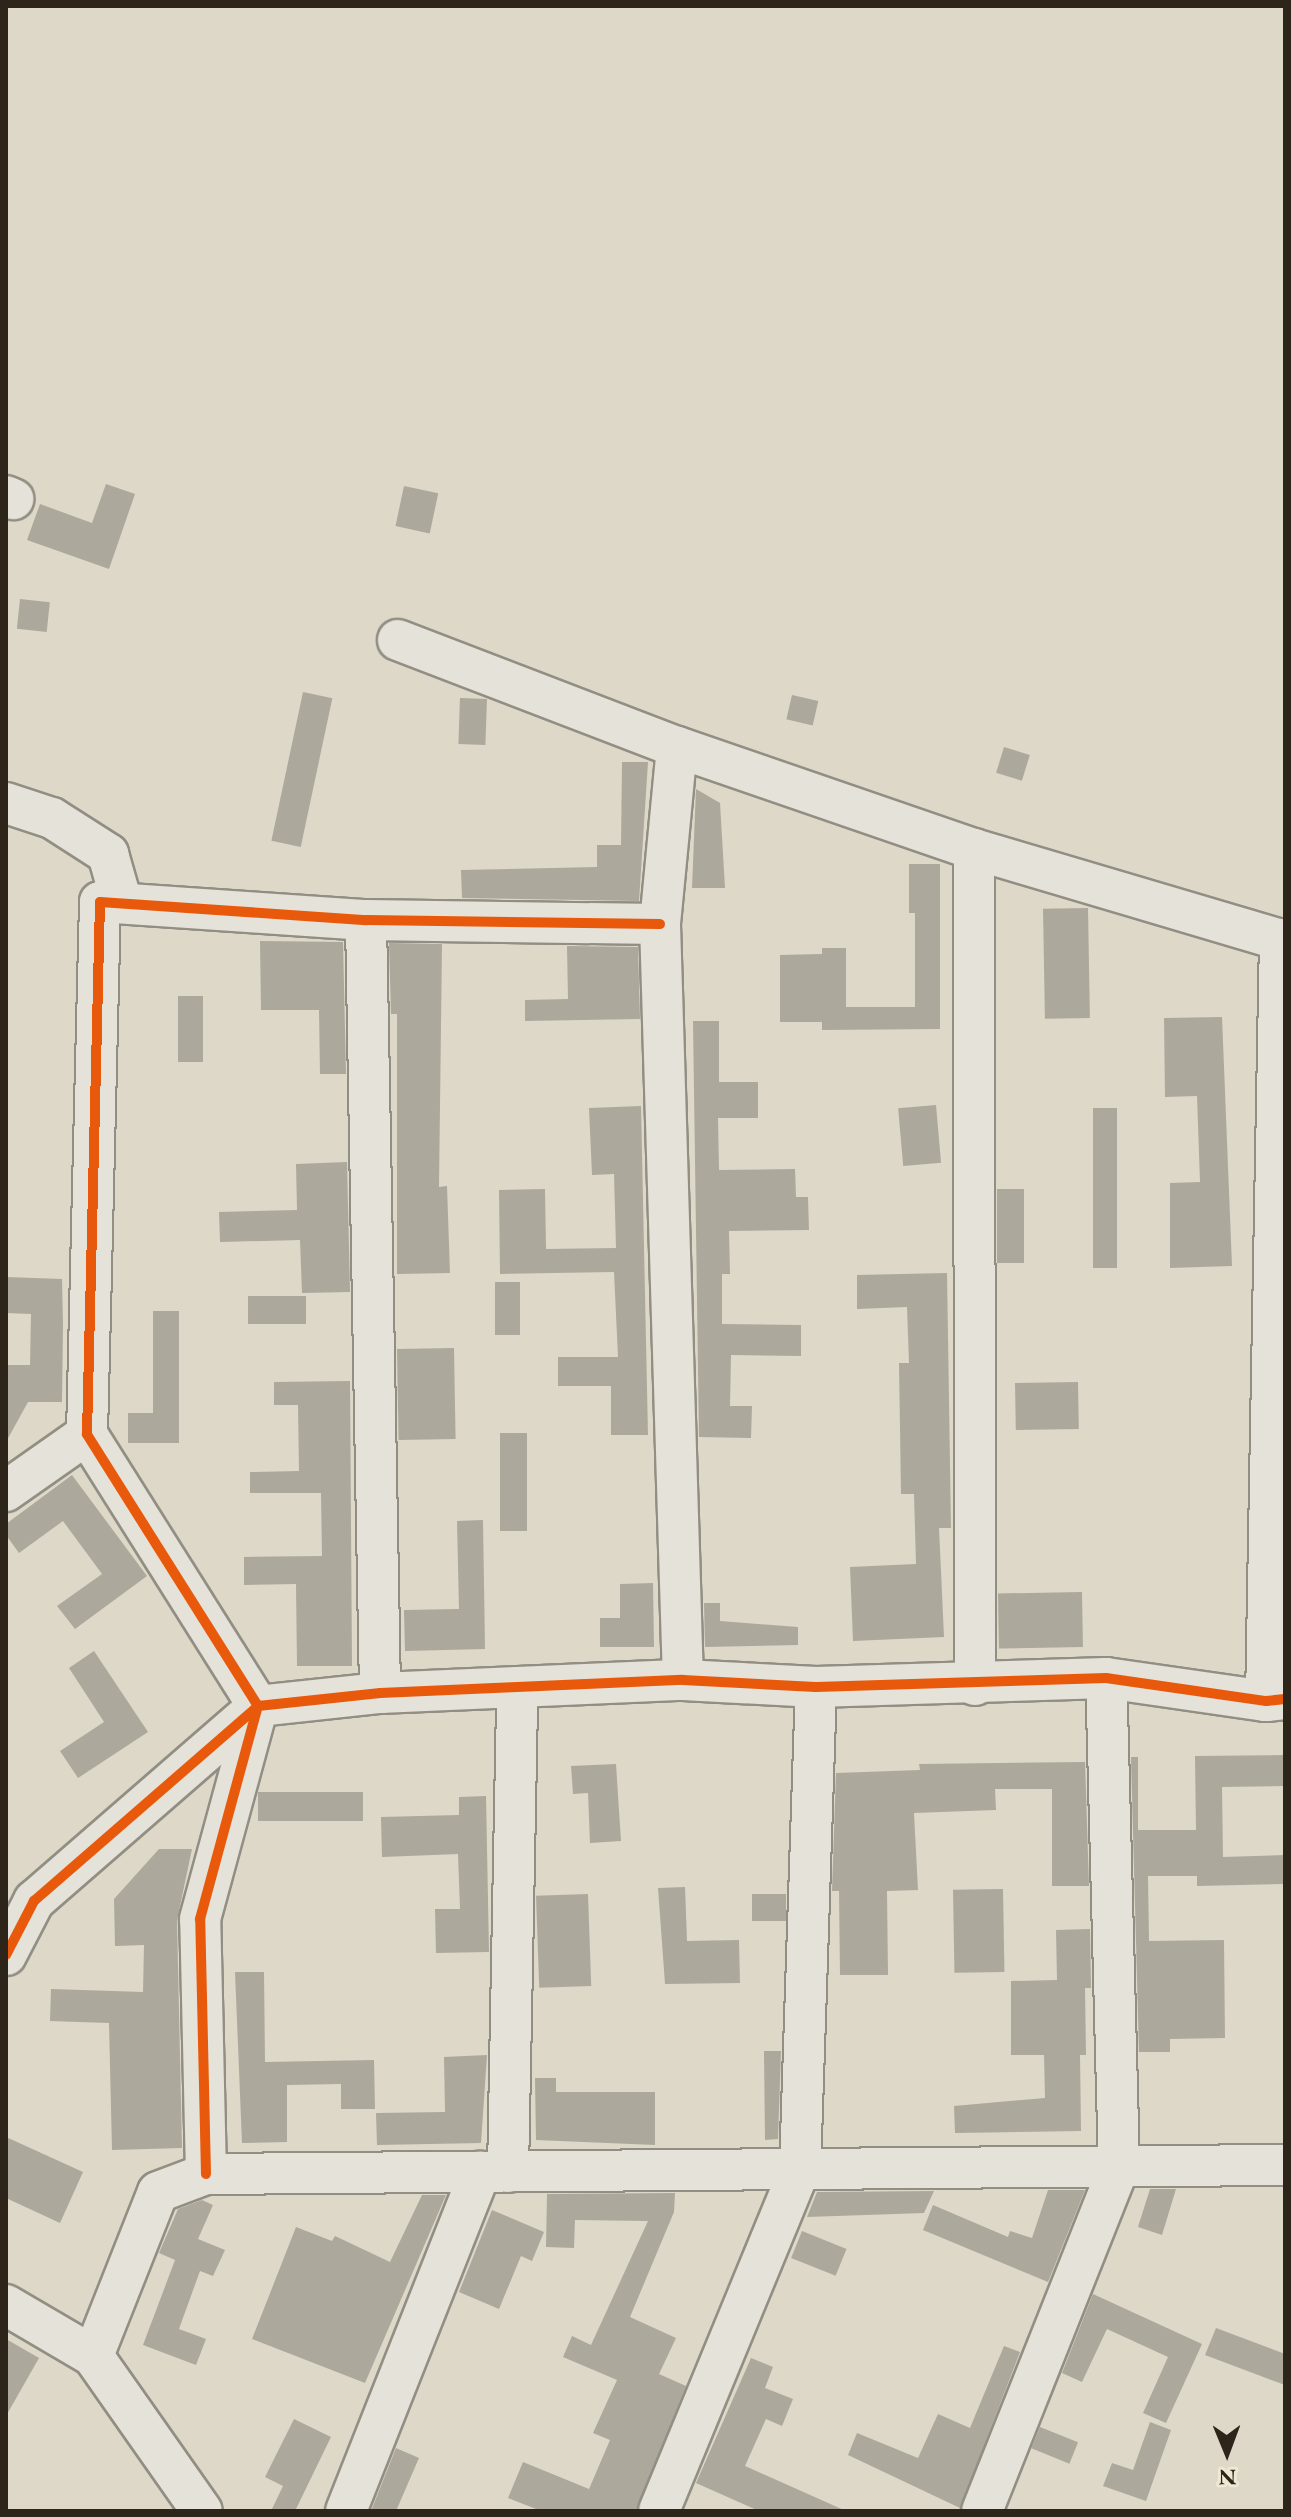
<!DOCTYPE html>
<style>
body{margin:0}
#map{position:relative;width:1291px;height:2517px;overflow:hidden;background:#ddd8c7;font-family:"EB Garamond",serif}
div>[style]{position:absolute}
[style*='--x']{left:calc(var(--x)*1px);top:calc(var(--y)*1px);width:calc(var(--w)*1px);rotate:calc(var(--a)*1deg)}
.building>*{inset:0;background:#aca89c;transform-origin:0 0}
.roads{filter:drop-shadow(2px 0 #928e83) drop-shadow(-2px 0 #928e83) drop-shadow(0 2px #928e83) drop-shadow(0 -2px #928e83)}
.minor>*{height:40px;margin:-20px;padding:0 20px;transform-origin:20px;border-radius:20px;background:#e5e2da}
.cycleway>*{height:10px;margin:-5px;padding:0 5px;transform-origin:5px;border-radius:5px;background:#e8590c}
span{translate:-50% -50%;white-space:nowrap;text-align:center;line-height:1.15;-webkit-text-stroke:8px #eee9d5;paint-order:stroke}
.frame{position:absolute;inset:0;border:8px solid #2e251a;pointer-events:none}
.north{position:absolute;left:1187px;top:2413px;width:80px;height:80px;-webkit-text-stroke:6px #eee9d5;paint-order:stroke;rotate:179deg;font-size:22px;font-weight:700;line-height:32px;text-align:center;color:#2e251a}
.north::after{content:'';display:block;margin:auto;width:28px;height:36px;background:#2e251a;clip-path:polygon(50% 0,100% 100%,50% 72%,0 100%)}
</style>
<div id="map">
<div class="building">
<div style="clip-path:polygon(106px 484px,135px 494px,109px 569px,27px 540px,40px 504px,92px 523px)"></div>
<div style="left:404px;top:486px;width:35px;height:41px;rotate:12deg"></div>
<div style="left:20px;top:599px;width:30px;height:30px;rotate:6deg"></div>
<div style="left:303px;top:692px;width:30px;height:152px;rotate:12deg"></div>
<div style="left:792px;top:695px;width:27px;height:25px;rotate:13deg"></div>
<div style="left:460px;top:698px;width:27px;height:46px;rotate:2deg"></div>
<div style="left:1004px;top:747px;width:27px;height:27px;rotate:17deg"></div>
<div style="clip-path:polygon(622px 762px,648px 762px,639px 901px,462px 898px,461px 870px,597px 867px,597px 845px,621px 845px)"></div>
<div style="clip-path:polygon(696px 789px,720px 803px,725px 888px,692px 888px)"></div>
<div style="clip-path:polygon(909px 864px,940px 864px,940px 1029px,822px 1030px,822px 1022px,780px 1022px,780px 955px,822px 954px,822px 948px,846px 948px,846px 1007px,915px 1007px,915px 913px,909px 913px)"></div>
<div style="left:1088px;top:908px;width:110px;height:45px;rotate:89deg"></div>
<div style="clip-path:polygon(260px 941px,343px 942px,346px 1074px,320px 1074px,319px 1010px,261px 1010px)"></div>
<div style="clip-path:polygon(389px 943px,442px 944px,439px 1187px,447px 1186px,450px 1273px,397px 1274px,397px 1014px,391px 1014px)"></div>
<div style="clip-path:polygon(567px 946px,638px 947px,640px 1019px,525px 1021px,525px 1000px,568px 999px)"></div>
<div style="left:178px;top:996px;width:25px;height:66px"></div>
<div style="clip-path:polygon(1222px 1017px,1232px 1266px,1170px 1268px,1170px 1183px,1200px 1182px,1197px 1096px,1165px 1097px,1164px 1018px)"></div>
<div style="clip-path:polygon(693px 1021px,719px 1021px,719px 1082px,758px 1082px,758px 1118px,718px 1118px,719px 1170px,795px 1169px,796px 1197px,808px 1197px,809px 1230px,729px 1231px,730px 1274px,722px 1274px,722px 1324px,801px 1325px,801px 1356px,731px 1355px,730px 1406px,752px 1406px,751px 1438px,699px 1437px)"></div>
<div style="left:936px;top:1105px;width:58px;height:38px;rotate:85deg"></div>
<div style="clip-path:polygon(641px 1106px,648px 1435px,611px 1435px,611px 1386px,558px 1386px,558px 1357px,618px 1357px,614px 1272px,500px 1274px,499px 1190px,545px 1189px,546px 1249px,616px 1248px,614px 1174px,592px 1175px,589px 1108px)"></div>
<div style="left:1093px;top:1108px;width:24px;height:160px"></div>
<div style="clip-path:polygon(347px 1162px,350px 1292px,302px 1293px,300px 1240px,220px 1242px,219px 1212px,297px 1210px,296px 1164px)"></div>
<div style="left:997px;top:1189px;width:27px;height:74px"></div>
<div style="clip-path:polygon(947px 1273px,951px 1528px,939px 1528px,944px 1637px,853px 1641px,850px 1567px,916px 1564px,914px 1494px,901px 1494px,899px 1363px,909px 1363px,907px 1307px,857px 1309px,857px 1275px)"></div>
<div style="clip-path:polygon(6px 1277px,62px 1279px,63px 1325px,62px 1402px,28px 1402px,6px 1442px,6px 1365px,30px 1365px,31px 1314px,6px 1313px)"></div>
<div style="left:495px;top:1282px;width:25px;height:53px"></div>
<div style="left:306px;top:1296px;width:28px;height:58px;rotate:90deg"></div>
<div style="clip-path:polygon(153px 1311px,179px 1311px,179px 1443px,128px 1443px,128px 1413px,153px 1413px)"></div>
<div style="left:454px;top:1348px;width:91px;height:57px;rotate:89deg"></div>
<div style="clip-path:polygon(350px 1381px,352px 1666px,297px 1666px,296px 1584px,244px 1585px,244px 1557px,322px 1556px,321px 1493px,250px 1493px,250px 1472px,299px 1471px,298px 1405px,274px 1405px,274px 1382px)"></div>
<div style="left:1078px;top:1382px;width:47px;height:63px;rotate:89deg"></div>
<div style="left:500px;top:1433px;width:27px;height:98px"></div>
<div style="clip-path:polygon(72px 1475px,147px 1576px,75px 1629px,57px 1606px,102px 1574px,63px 1521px,19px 1553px,6px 1535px,6px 1524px)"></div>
<div style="clip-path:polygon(483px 1520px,485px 1649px,405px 1651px,404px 1610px,459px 1609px,457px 1521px)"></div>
<div style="clip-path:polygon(653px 1583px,654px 1647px,600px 1647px,600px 1618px,620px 1618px,620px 1584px)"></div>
<div style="left:1082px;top:1592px;width:55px;height:84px;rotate:89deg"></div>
<div style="clip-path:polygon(704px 1603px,720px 1603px,720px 1621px,798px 1627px,798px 1645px,705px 1647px)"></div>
<div style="clip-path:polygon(94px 1651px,148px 1732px,78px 1778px,60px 1751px,104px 1722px,69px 1668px)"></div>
<div style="clip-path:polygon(1285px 1755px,1285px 1786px,1222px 1787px,1223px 1857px,1285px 1855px,1285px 1884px,1197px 1886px,1197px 1876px,1148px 1876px,1149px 1941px,1224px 1940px,1225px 2038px,1170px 2039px,1170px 2052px,1139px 2052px,1131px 1757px,1138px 1757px,1138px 1830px,1196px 1830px,1195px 1756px)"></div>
<div style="clip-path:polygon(1085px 1762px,1089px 1886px,1052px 1886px,1052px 1789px,995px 1789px,996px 1810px,914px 1813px,918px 1890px,887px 1891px,888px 1975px,840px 1975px,839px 1891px,832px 1891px,836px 1773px,920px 1770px,919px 1764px)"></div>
<div style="clip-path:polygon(616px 1764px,621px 1841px,590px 1843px,588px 1793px,573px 1794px,571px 1766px)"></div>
<div style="left:363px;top:1792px;width:29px;height:105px;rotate:90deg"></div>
<div style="clip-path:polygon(486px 1796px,489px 1952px,436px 1953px,435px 1909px,460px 1909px,458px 1854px,382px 1857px,381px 1817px,459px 1815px,459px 1797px)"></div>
<div style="clip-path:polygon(159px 1849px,192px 1849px,177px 1920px,182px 2148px,112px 2150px,109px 2023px,50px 2021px,51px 1989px,143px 1992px,144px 1945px,115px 1946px,114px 1899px)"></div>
<div style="clip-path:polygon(685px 1887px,687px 1941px,739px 1940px,740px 1983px,665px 1984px,658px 1888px)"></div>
<div style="left:1003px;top:1889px;width:83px;height:50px;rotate:89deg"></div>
<div style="left:588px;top:1894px;width:92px;height:52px;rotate:88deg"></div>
<div style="left:752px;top:1894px;width:34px;height:27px"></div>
<div style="clip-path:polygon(1090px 1929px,1091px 1988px,1085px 1988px,1086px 2055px,1080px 2055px,1081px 2131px,955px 2133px,954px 2106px,1045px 2098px,1044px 2055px,1011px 2055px,1011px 1981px,1057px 1980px,1056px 1930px)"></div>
<div style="clip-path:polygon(235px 1972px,264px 1972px,265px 2062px,374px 2060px,375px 2109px,341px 2109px,341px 2084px,287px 2085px,287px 2142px,242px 2143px)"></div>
<div style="clip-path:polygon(764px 2051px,781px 2051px,778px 2139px,765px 2140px)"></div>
<div style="clip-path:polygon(487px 2055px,481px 2143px,377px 2145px,376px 2113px,445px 2112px,444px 2057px)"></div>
<div style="clip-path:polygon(535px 2078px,556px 2078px,556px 2092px,655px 2092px,655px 2145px,536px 2140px)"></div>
<div style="clip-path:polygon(6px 2137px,83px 2172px,60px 2223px,6px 2198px)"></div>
<div style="clip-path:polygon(1150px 2189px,1176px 2189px,1162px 2235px,1138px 2227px)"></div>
<div style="clip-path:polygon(1048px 2190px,1085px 2190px,1048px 2282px,923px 2230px,933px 2205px,1008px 2237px,1010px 2231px,1032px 2238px)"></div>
<div style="clip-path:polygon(934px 2191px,924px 2213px,807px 2217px,817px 2192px)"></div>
<div style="clip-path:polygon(675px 2193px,674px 2212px,630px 2317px,676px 2338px,659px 2374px,686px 2386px,636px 2511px,541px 2511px,508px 2498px,523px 2462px,589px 2489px,610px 2440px,593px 2433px,617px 2380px,563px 2357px,572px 2336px,591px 2345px,648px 2221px,575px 2220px,574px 2248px,546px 2247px,547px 2194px)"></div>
<div style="clip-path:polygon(422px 2195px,446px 2195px,365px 2383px,252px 2339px,296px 2227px,332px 2241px,335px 2236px,390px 2262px)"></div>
<div style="clip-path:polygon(202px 2200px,213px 2205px,198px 2239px,225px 2250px,213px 2276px,200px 2271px,179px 2329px,206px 2339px,196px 2365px,143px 2345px,175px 2260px,159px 2253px,178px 2209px)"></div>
<div style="clip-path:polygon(492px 2210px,544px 2232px,532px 2261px,521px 2256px,499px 2309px,459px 2292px)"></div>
<div style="left:802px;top:2231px;width:48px;height:29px;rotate:22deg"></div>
<div style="clip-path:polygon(1093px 2294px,1202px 2344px,1166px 2423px,1143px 2413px,1168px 2357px,1107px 2329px,1082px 2382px,1062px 2373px)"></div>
<div style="clip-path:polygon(1216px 2328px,1285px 2354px,1285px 2385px,1205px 2355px)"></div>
<div style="clip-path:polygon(6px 2339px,39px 2358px,6px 2416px)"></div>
<div style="clip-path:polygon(1004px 2346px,1020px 2352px,960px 2508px,848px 2455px,857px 2433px,918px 2458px,938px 2414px,970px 2428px)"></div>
<div style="clip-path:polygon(751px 2358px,773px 2367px,765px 2388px,793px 2399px,782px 2426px,766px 2419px,745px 2466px,846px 2511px,759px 2511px,696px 2483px)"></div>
<div style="clip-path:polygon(294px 2419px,331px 2437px,295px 2511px,271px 2511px,283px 2486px,265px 2477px)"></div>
<div style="clip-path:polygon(1150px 2422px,1171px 2430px,1146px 2501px,1103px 2486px,1112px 2463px,1133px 2470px)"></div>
<div style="left:1040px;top:2427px;width:41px;height:23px;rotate:22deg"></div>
<div style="clip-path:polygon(396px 2448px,419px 2458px,396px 2511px,371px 2511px)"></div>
</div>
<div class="roads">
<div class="minor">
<div style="--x:6;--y:496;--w:8;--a:23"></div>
<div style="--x:398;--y:640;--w:299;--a:21"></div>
<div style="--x:677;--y:747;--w:314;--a:19"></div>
<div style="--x:974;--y:849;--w:324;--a:16.5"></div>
<div style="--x:677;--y:747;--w:178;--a:95.5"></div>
<div style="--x:660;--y:924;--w:756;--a:88.26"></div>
<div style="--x:6;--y:803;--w:48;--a:18.1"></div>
<div style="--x:52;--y:818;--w:67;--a:32.7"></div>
<div style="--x:108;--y:854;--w:51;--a:74.1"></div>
<div style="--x:974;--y:849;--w:836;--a:89.93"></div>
<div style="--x:366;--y:920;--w:773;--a:88.96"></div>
<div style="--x:6;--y:1491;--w:99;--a:-35.1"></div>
<div style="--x:1266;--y:1701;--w:762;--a:-88.95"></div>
<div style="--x:6;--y:1955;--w:61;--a:-62.6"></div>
<div style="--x:34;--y:1901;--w:297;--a:-41"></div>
<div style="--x:258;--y:1706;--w:123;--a:-6.1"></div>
<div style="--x:380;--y:1693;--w:303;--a:-2.5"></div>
<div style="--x:683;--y:1680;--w:133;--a:3"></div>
<div style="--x:816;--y:1687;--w:290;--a:-1.8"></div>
<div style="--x:1106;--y:1678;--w:162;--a:8.2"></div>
<div style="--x:1266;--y:1701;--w:19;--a:-6"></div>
<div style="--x:508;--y:2172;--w:485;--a:-88.9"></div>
<div style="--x:206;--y:2174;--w:255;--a:-91.3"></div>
<div style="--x:200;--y:1919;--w:221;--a:-74.8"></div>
<div style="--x:258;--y:1706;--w:321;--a:-122.2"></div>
<div style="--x:87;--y:1434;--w:532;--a:-88.6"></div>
<div style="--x:100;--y:902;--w:267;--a:3.9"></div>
<div style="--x:366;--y:920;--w:294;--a:0.8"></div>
<div style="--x:6;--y:2305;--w:101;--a:30.4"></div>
<div style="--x:93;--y:2356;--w:189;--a:54.9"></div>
<div style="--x:93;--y:2356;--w:176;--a:-68.4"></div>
<div style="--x:158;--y:2192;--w:51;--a:-20.6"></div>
<div style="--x:206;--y:2174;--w:1079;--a:-0.48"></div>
<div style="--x:346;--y:2511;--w:365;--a:-68.4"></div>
<div style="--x:659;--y:2511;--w:370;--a:-67.6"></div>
<div style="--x:800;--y:2169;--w:482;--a:-88.1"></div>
<div style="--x:982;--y:2511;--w:371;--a:-68.3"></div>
<div style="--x:1119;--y:2166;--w:488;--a:-91.5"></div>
</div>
</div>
<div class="cycleway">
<div style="--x:6;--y:1955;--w:61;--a:-62.6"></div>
<div style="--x:34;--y:1901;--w:297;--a:-41"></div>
<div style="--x:258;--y:1706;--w:123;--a:-6.1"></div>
<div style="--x:380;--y:1693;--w:303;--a:-2.5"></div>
<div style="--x:683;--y:1680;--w:133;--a:3"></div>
<div style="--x:816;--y:1687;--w:290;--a:-1.8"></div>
<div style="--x:1106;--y:1678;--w:162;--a:8.2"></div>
<div style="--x:1266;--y:1701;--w:19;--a:-6"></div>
<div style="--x:206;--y:2174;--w:255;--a:-91.3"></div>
<div style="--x:200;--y:1919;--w:221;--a:-74.8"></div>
<div style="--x:258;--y:1706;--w:321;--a:-122.2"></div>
<div style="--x:87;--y:1434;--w:532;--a:-88.6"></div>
<div style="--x:100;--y:902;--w:267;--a:3.9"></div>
<div style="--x:366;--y:920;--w:294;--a:0.8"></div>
</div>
<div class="frame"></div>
<div class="north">N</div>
</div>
